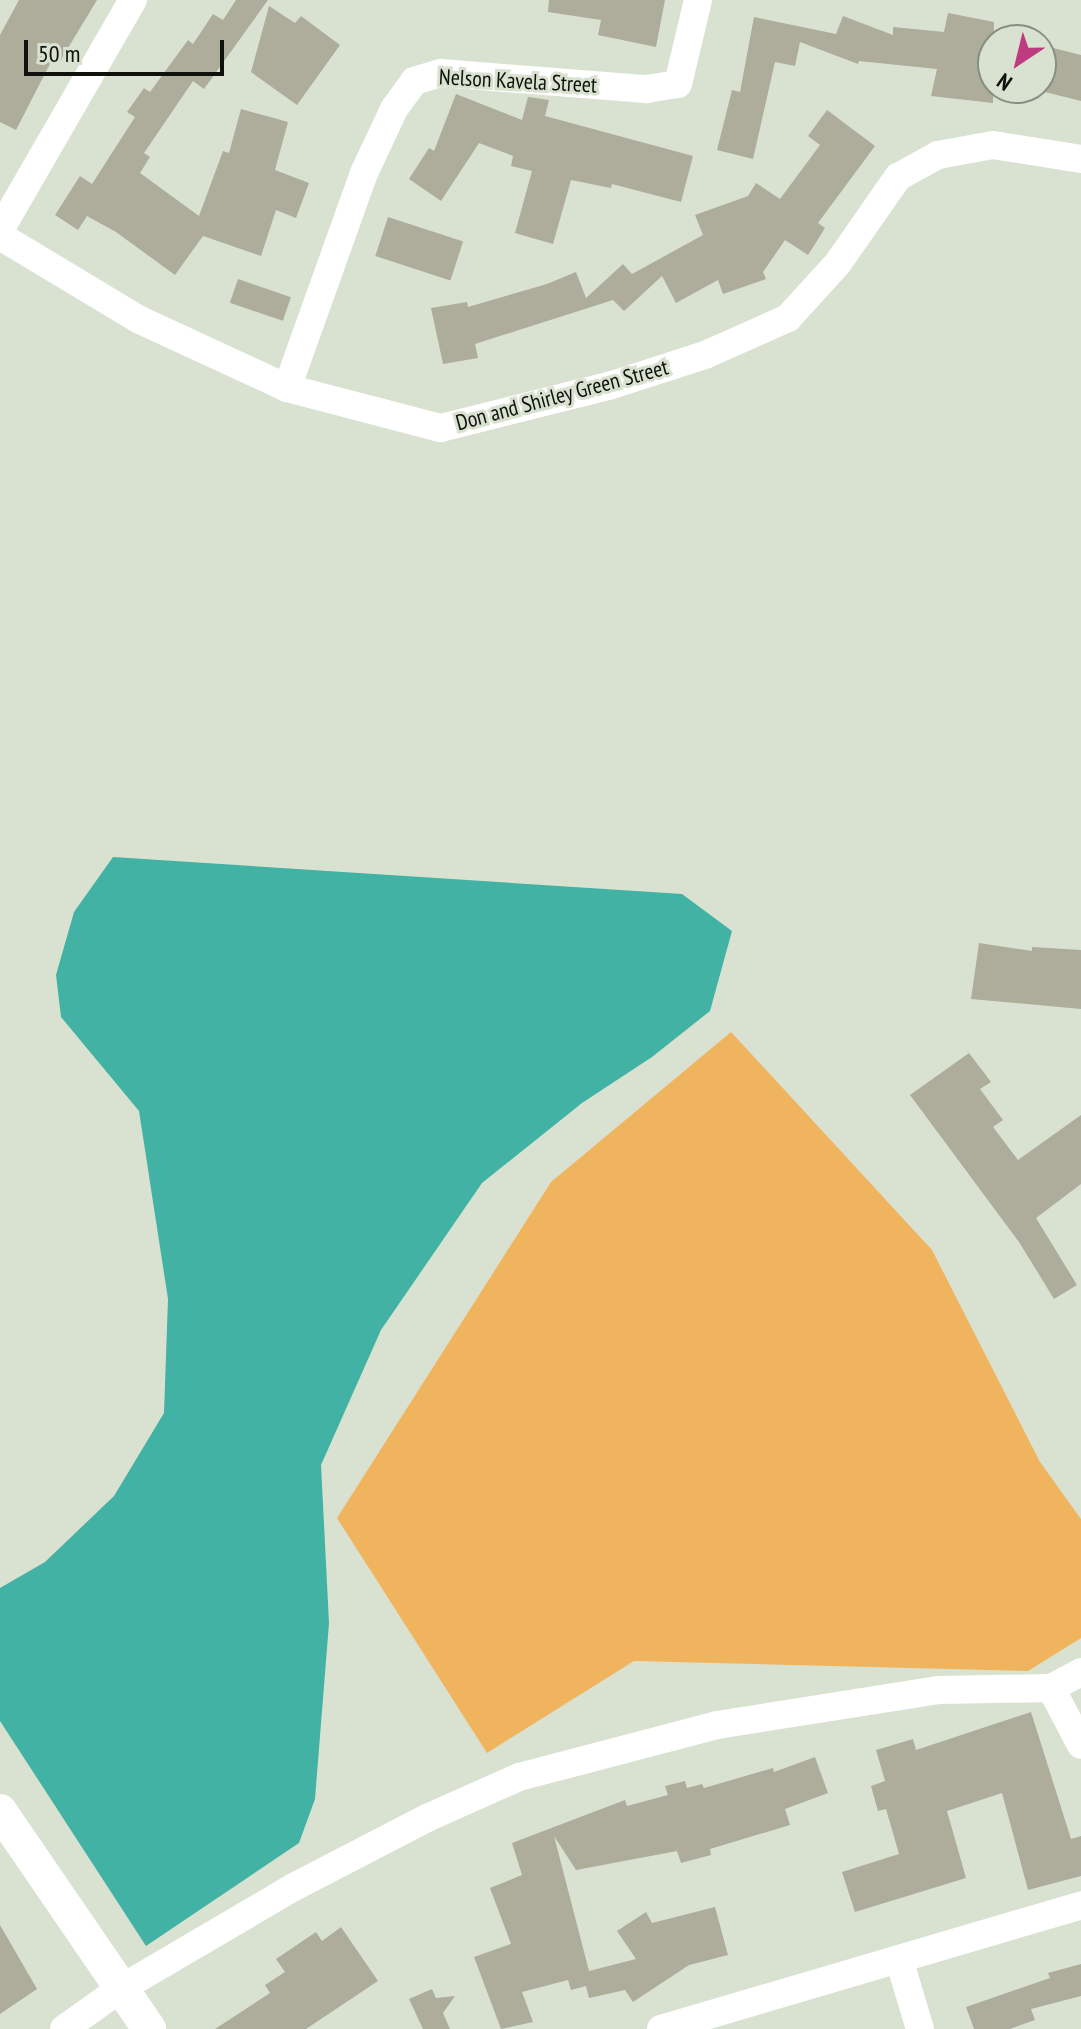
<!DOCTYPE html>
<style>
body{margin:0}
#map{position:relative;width:1081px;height:2029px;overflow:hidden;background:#d9e2d0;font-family:"PT Sans Narrow",sans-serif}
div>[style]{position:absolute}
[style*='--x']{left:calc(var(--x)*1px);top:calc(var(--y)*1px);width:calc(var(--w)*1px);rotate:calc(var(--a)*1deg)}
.green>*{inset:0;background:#f1b45e}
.water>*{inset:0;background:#41b2a4}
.building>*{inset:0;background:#aeac9a;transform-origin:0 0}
.minor>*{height:28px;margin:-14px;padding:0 14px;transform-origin:14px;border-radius:14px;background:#fff}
.tertiary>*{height:34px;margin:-17px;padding:0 17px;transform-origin:17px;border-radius:17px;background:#fff}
span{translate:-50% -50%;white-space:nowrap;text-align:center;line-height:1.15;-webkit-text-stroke:6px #d9e2d0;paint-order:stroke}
.street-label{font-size:22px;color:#0f120c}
.north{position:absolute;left:977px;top:24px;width:80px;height:80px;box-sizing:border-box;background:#d9e2d0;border:2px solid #888f82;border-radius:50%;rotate:215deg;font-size:22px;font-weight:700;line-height:32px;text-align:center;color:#0f120c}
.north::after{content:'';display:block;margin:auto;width:28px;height:36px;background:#be3b80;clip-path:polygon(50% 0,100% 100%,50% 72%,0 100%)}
.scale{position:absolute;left:24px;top:40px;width:200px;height:36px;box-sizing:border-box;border:4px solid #0f120c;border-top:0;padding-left:10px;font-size:24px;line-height:28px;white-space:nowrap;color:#0f120c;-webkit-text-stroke:6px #d9e2d0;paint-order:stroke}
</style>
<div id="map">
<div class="green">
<div style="clip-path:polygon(731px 1032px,932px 1250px,1040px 1462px,1081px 1519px,1081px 1638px,1028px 1671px,634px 1661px,487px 1753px,337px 1518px,551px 1182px)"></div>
</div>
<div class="water">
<div style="clip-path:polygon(113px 857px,682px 894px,732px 931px,710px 1011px,652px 1057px,582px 1103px,482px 1183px,381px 1330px,321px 1465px,329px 1623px,315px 1799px,299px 1843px,146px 1946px,0 1721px,0 1588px,45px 1562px,114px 1496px,164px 1413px,168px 1299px,139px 1111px,61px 1017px,56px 975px,74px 912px)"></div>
</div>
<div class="building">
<div style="clip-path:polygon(19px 0,97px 0,59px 63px,52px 60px,16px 130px,0 122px,0 35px)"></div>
<div style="clip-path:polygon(236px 0,268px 0,204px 89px,193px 81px,144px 153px,150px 157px,140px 173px,199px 216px,223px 151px,229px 153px,241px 109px,288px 122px,275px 170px,309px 183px,296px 218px,276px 210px,261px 256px,203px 236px,175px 275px,116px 232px,87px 216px,78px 230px,55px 215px,80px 176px,92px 184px,135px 117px,127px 112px,144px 88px,150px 92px,188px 40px,193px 44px,213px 14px,223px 20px)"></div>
<div style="clip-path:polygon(549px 0,665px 0,656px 47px,598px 35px,601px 20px,548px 12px)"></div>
<div style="clip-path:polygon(269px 6px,295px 23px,301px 16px,340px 45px,297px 105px,251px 72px)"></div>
<div style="clip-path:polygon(948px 13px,994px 22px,993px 103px,931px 96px,937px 69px,859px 61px,858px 64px,800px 42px,795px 66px,775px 62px,753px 159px,717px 150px,732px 90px,740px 92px,754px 17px,836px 34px,843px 16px,893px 35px,893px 27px,944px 32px)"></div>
<div style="clip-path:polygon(1041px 45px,1081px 55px,1081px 101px,1041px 91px)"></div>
<div style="clip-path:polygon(456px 94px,522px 120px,528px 97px,549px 100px,545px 116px,693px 156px,681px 202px,612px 184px,611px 188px,571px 180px,553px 244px,515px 233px,532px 171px,511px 166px,513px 156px,479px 143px,441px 201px,409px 179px,429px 148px,434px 151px)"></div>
<div style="clip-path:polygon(827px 110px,875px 146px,818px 223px,825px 228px,808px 255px,785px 240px,763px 272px,766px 279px,723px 294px,718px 280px,676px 303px,662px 276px,624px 311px,613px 300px,475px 344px,478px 358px,443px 364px,431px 308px,467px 302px,468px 307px,547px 284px,576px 272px,586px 298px,623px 264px,632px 274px,703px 235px,695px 215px,748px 196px,756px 183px,780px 199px,820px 145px,808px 136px)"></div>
<div style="left:388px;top:217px;width:79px;height:41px;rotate:18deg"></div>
<div style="left:238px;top:279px;width:56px;height:25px;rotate:19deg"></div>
<div style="clip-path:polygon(979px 943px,1032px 951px,1032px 947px,1081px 950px,1081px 1009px,971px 999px)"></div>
<div style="clip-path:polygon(969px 1053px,991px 1082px,980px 1089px,1003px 1120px,993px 1127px,1018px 1160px,1081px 1115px,1081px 1184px,1036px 1218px,1077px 1285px,1054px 1299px,1019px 1242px,910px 1095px)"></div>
<div style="clip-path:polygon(1031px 1712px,1071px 1839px,1081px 1836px,1081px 1876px,1028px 1890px,1002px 1793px,947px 1811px,966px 1878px,855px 1912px,842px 1872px,899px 1854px,886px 1809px,878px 1811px,871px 1786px,885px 1781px,876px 1750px,913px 1739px,916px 1750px)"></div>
<div style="clip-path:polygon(815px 1757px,828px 1793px,785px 1809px,790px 1825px,710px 1849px,711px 1855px,681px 1863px,677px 1851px,576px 1870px,554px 1836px,589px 1971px,636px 1959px,617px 1931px,646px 1912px,652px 1923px,715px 1907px,728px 1955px,689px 1965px,633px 2002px,625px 1990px,589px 1998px,586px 1986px,571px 1990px,568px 1980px,522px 1992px,533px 2022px,501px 2029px,474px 1957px,511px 1944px,490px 1888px,522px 1875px,512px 1843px,625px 1800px,627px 1806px,668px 1795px,665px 1786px,685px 1781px,687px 1788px,702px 1784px,704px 1788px,773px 1768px,774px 1772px)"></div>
<div style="clip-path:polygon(0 1925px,37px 1989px,0 2014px)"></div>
<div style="clip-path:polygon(341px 1927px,378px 1981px,306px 2029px,215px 2029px,270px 1993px,265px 1985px,285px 1972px,276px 1959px,316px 1932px,322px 1941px)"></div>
<div style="clip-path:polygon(1081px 1964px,1081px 1996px,1031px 2009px,1035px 2020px,1010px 2029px,974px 2029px,966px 2007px,1050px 1978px,1048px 1973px)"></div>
<div style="clip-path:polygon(432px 1989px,436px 1998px,455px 1996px,443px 2013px,450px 2029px,423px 2029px,409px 1999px)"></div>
</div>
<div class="minor">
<div style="--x:0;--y:230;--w:266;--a:-60"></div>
<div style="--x:0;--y:236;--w:163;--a:31"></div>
<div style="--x:140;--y:320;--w:162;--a:24.8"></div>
<div style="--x:287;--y:388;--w:159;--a:14.6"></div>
<div style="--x:441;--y:428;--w:176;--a:-14.1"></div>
<div style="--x:612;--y:385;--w:98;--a:-17.9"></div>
<div style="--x:705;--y:355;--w:91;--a:-24"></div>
<div style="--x:788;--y:318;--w:74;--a:-47.7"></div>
<div style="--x:838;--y:263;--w:105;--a:-55.1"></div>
<div style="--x:898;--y:177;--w:46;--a:-28.8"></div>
<div style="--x:938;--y:155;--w:56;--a:-10.3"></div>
<div style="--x:993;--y:145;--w:89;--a:9"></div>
<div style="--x:287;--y:388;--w:228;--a:-70.3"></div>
<div style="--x:364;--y:173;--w:71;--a:-64.9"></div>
<div style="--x:394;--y:109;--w:34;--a:-54"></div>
<div style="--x:414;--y:81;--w:28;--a:-17"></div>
<div style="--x:441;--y:73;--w:206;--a:4.5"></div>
<div style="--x:646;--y:89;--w:32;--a:-9"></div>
<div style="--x:678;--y:84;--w:86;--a:-76.6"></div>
<div style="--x:1051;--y:1688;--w:64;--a:62.2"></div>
<div style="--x:899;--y:1959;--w:73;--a:73.3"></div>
<div style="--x:64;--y:2029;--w:69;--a:-35.5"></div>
<div style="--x:120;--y:1989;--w:199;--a:-30.4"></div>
<div style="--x:292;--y:1888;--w:152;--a:-27.4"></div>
<div style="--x:427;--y:1818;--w:101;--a:-24"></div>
<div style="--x:519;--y:1777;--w:205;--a:-14.7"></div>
<div style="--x:717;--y:1725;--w:225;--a:-9"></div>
<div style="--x:939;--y:1690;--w:112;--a:-1"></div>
<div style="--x:1051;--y:1688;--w:34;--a:-28"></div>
<div style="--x:661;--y:2029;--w:438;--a:-16.4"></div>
</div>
<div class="tertiary">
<div style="--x:0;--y:1811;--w:264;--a:55.6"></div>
</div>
<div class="street-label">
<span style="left:518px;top:81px;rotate:3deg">Nelson Kavela Street</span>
<span style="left:562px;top:395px;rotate:-15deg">Don and Shirley Green Street</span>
</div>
<div class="north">N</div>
<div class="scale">50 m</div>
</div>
